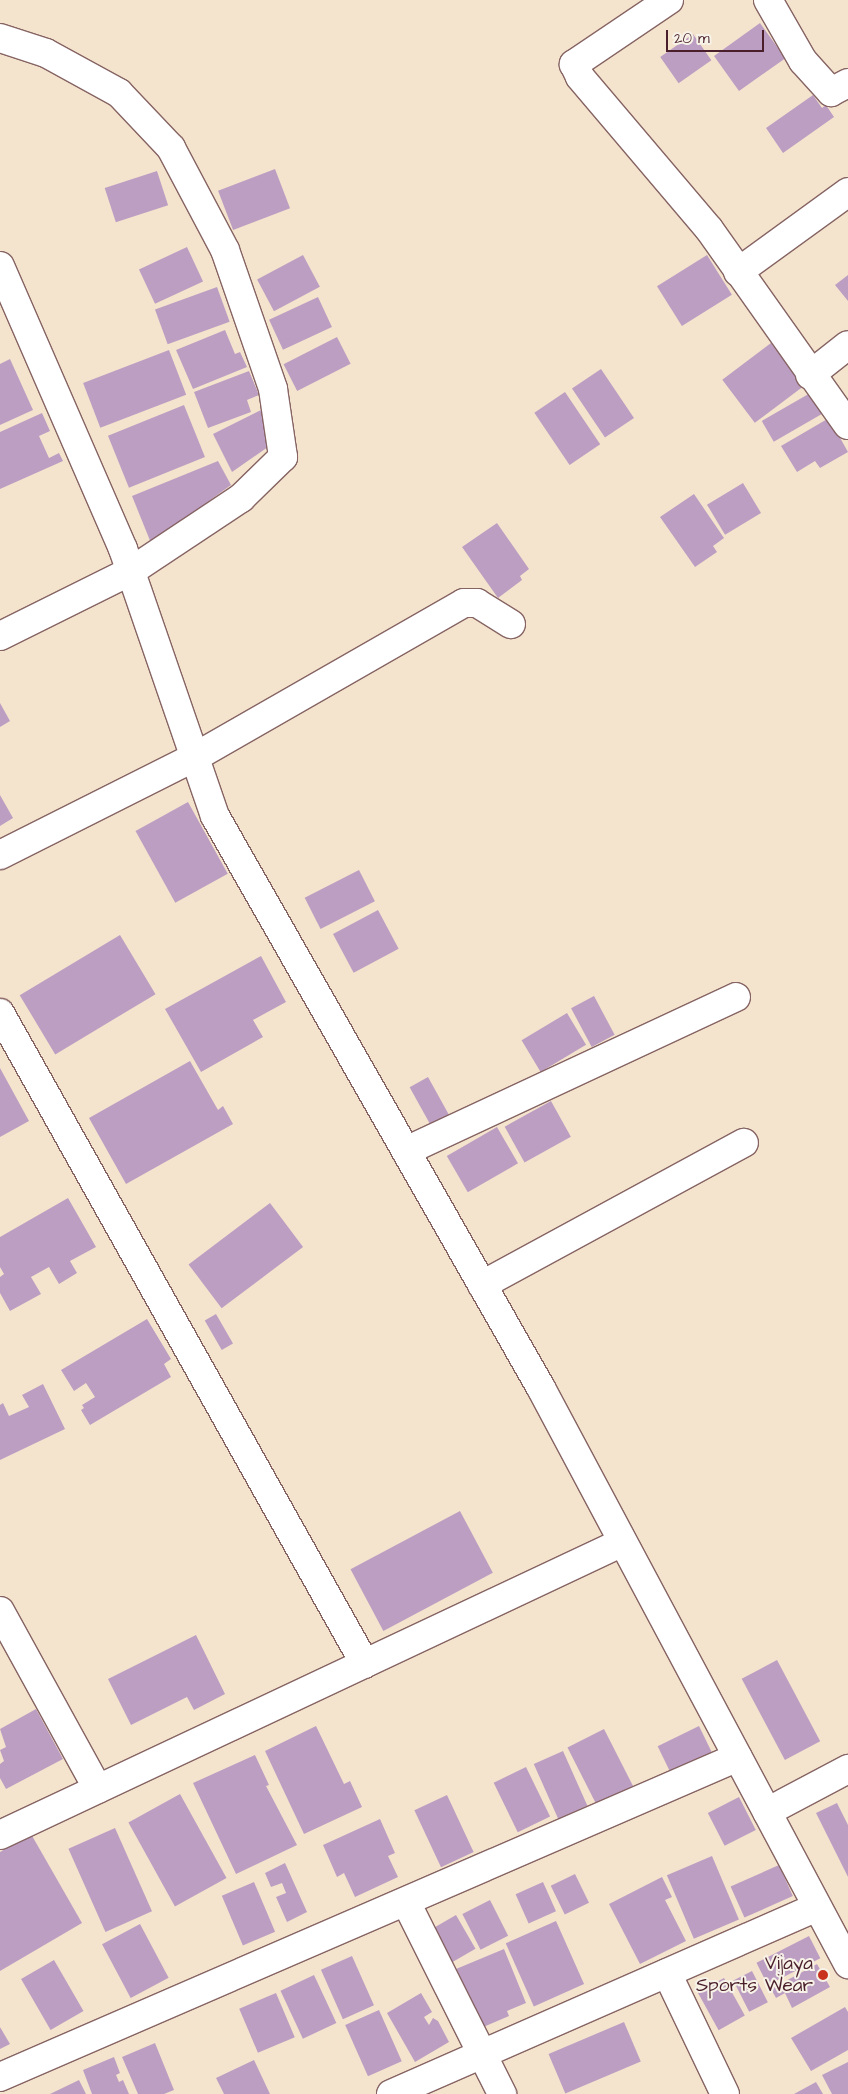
<!DOCTYPE html>
<style>
body{margin:0}
#map{position:relative;width:848px;height:2094px;overflow:hidden;background:#f5e4cd;font-family:"Architects Daughter",sans-serif}
div>[style]{position:absolute}
[style*='--x']{left:calc(var(--x)*1px);top:calc(var(--y)*1px);width:calc(var(--w)*1px);rotate:calc(var(--a)*1deg)}
.building>*{inset:0;background:#bd9ec3;transform-origin:0 0}
.roads{filter:drop-shadow(1px 0 #866464) drop-shadow(-1px 0 #866464) drop-shadow(0 1px #866464) drop-shadow(0 -1px #866464)}
.minor>*{height:28px;margin:-14px;padding:0 14px;transform-origin:14px;border-radius:14px;background:#fff}
.dots>*{width:14px;height:14px;translate:-50% -50%;box-sizing:border-box;border:2px solid #f7f3e8;border-radius:50%}
span{translate:-50% -50%;white-space:nowrap;text-align:center;line-height:1.15;-webkit-text-stroke:4px #f7f3e8;paint-order:stroke}
.poi-label{font-size:19px;color:#4a1f2b}
.right{translate:-100% -50%;text-align:right}
.scale{position:absolute;left:666px;top:30px;width:98px;height:22px;box-sizing:border-box;border:2px solid #4a1f2b;border-top:0;padding-left:6px;font-size:15px;line-height:18px;white-space:nowrap;color:#4a1f2b;-webkit-text-stroke:4px #f7f3e8;paint-order:stroke}
</style>
<div id="map">
<div class="building">
<div style="clip-path:polygon(760px 23px,778px 48px,782px 45px,790px 55px,739px 91px,714px 56px)"></div>
<div style="left:693px;top:34px;width:32px;height:40px;rotate:55deg"></div>
<div style="clip-path:polygon(813px 95px,822px 108px,826px 105px,834px 117px,783px 153px,766px 128px)"></div>
<div style="left:275px;top:169px;width:42px;height:61px;rotate:69deg"></div>
<div style="left:157px;top:171px;width:36px;height:55px;rotate:72deg"></div>
<div style="left:187px;top:247px;width:38px;height:53px;rotate:65deg"></div>
<div style="left:303px;top:255px;width:36px;height:52px;rotate:62deg"></div>
<div style="left:707px;top:255px;width:47px;height:59px;rotate:58deg"></div>
<div style="clip-path:polygon(848px 275px,848px 301px,835px 285px)"></div>
<div style="left:217px;top:287px;width:37px;height:66px;rotate:70deg"></div>
<div style="left:318px;top:297px;width:33px;height:54px;rotate:65deg"></div>
<div style="clip-path:polygon(225px 330px,235px 354px,240px 352px,247px 367px,193px 389px,176px 350px)"></div>
<div style="left:337px;top:337px;width:30px;height:60px;rotate:63deg"></div>
<div style="left:771px;top:343px;width:54px;height:61px;rotate:53deg"></div>
<div style="left:169px;top:350px;width:48px;height:92px;rotate:69deg"></div>
<div style="clip-path:polygon(10px 359px,33px 410px,0 425px,0 364px)"></div>
<div style="left:601px;top:369px;width:59px;height:35px;rotate:56deg"></div>
<div style="clip-path:polygon(249px 371px,259px 395px,247px 400px,251px 412px,208px 428px,194px 392px)"></div>
<div style="left:565px;top:392px;width:63px;height:37px;rotate:56deg"></div>
<div style="left:812px;top:392px;width:24px;height:58px;rotate:60deg"></div>
<div style="left:184px;top:405px;width:56px;height:82px;rotate:68deg"></div>
<div style="clip-path:polygon(261px 410px,275px 442px,232px 472px,213px 434px)"></div>
<div style="clip-path:polygon(42px 413px,50px 431px,39px 436px,49px 458px,59px 453px,63px 461px,0 489px,0 432px)"></div>
<div style="clip-path:polygon(829px 418px,848px 452px,820px 468px,815px 461px,797px 472px,781px 446px)"></div>
<div style="clip-path:polygon(218px 461px,231px 485px,151px 543px,132px 496px)"></div>
<div style="left:743px;top:483px;width:35px;height:42px;rotate:59deg"></div>
<div style="clip-path:polygon(694px 494px,724px 538px,713px 546px,717px 552px,695px 567px,660px 517px)"></div>
<div style="clip-path:polygon(497px 523px,529px 569px,520px 576px,522px 580px,498px 598px,462px 547px)"></div>
<div style="clip-path:polygon(0 703px,10px 721px,0 727px)"></div>
<div style="clip-path:polygon(0 795px,13px 818px,0 826px)"></div>
<div style="left:188px;top:802px;width:82px;height:60px;rotate:61deg"></div>
<div style="left:359px;top:870px;width:35px;height:61px;rotate:63deg"></div>
<div style="left:378px;top:910px;width:44px;height:51px;rotate:62deg"></div>
<div style="left:120px;top:935px;width:69px;height:117px;rotate:59deg"></div>
<div style="clip-path:polygon(261px 956px,286px 1002px,253px 1020px,263px 1037px,201px 1072px,165px 1009px)"></div>
<div style="left:594px;top:996px;width:44px;height:26px;rotate:62deg"></div>
<div style="left:567px;top:1013px;width:37px;height:53px;rotate:59deg"></div>
<div style="clip-path:polygon(190px 1061px,218px 1110px,223px 1106px,233px 1124px,126px 1184px,89px 1118px)"></div>
<div style="clip-path:polygon(0 1068px,29px 1121px,0 1137px)"></div>
<div style="left:428px;top:1077px;width:48px;height:21px;rotate:61deg"></div>
<div style="left:551px;top:1101px;width:41px;height:53px;rotate:61deg"></div>
<div style="left:497px;top:1127px;width:42px;height:58px;rotate:60deg"></div>
<div style="clip-path:polygon(68px 1198px,96px 1247px,70px 1261px,77px 1273px,59px 1284px,49px 1267px,31px 1277px,41px 1294px,10px 1311px,0 1293px,0 1277px,4px 1274px,0 1267px,0 1237px)"></div>
<div style="left:270px;top:1203px;width:55px;height:102px;rotate:53deg"></div>
<div style="left:216px;top:1314px;width:34px;height:13px;rotate:60deg"></div>
<div style="clip-path:polygon(147px 1319px,171px 1359px,164px 1364px,171px 1377px,90px 1425px,81px 1410px,84px 1408px,82px 1405px,95px 1397px,86px 1383px,74px 1391px,61px 1370px)"></div>
<div style="clip-path:polygon(43px 1384px,65px 1429px,0 1460px,0 1405px,3px 1403px,9px 1416px,29px 1407px,22px 1395px)"></div>
<div style="left:460px;top:1511px;width:70px;height:124px;rotate:62deg"></div>
<div style="clip-path:polygon(196px 1635px,225px 1694px,194px 1710px,187px 1697px,131px 1725px,108px 1679px)"></div>
<div style="left:777px;top:1660px;width:92px;height:40px;rotate:62deg"></div>
<div style="clip-path:polygon(36px 1709px,63px 1759px,6px 1789px,0 1778px,0 1764px,4px 1761px,0 1750px,6px 1747px,0 1729px)"></div>
<div style="clip-path:polygon(316px 1726px,344px 1784px,350px 1781px,362px 1807px,304px 1834px,265px 1751px)"></div>
<div style="left:699px;top:1726px;width:30px;height:46px;rotate:64deg"></div>
<div style="left:604px;top:1729px;width:64px;height:41px;rotate:63deg"></div>
<div style="left:563px;top:1751px;width:60px;height:32px;rotate:66deg"></div>
<div style="clip-path:polygon(255px 1755px,269px 1785px,266px 1786px,297px 1845px,236px 1874px,193px 1783px)"></div>
<div style="left:526px;top:1767px;width:55px;height:36px;rotate:64deg"></div>
<div style="left:180px;top:1794px;width:96px;height:59px;rotate:61deg"></div>
<div style="left:447px;top:1795px;width:63px;height:36px;rotate:65deg"></div>
<div style="left:739px;top:1797px;width:37px;height:35px;rotate:63deg"></div>
<div style="clip-path:polygon(837px 1803px,848px 1825px,848px 1877px,816px 1813px)"></div>
<div style="clip-path:polygon(380px 1819px,395px 1853px,388px 1856px,398px 1877px,355px 1897px,344px 1873px,337px 1877px,323px 1845px)"></div>
<div style="left:115px;top:1828px;width:91px;height:51px;rotate:66deg"></div>
<div style="clip-path:polygon(31px 1834px,82px 1923px,0 1971px,0 1852px)"></div>
<div style="left:712px;top:1856px;width:69px;height:49px;rotate:67deg"></div>
<div style="clip-path:polygon(285px 1863px,307px 1912px,287px 1922px,276px 1897px,286px 1893px,282px 1883px,271px 1887px,265px 1873px)"></div>
<div style="left:779px;top:1865px;width:34px;height:53px;rotate:66deg"></div>
<div style="left:575px;top:1874px;width:32px;height:27px;rotate:64deg"></div>
<div style="clip-path:polygon(662px 1877px,672px 1897px,665px 1900px,686px 1941px,640px 1964px,609px 1904px)"></div>
<div style="left:254px;top:1882px;width:54px;height:35px;rotate:67deg"></div>
<div style="left:543px;top:1882px;width:32px;height:30px;rotate:66deg"></div>
<div style="left:490px;top:1900px;width:40px;height:31px;rotate:63deg"></div>
<div style="left:456px;top:1915px;width:39px;height:29px;rotate:60deg"></div>
<div style="left:556px;top:1921px;width:69px;height:55px;rotate:66deg"></div>
<div style="left:140px;top:1924px;width:61px;height:43px;rotate:62deg"></div>
<div style="left:809px;top:1936px;width:25px;height:59px;rotate:63deg"></div>
<div style="clip-path:polygon(504px 1949px,526px 2003px,507px 2011px,509px 2016px,481px 2028px,456px 1969px)"></div>
<div style="left:352px;top:1956px;width:54px;height:34px;rotate:66deg"></div>
<div style="left:54px;top:1960px;width:59px;height:38px;rotate:60deg"></div>
<div style="clip-path:polygon(817px 1964px,830px 1987px,792px 2008px,785px 1993px,776px 1998px,771px 1989px)"></div>
<div style="left:752px;top:1971px;width:35px;height:21px;rotate:63deg"></div>
<div style="left:314px;top:1975px;width:53px;height:37px;rotate:65deg"></div>
<div style="left:724px;top:1978px;width:43px;height:30px;rotate:61deg"></div>
<div style="left:276px;top:1993px;width:48px;height:40px;rotate:67deg"></div>
<div style="clip-path:polygon(421px 1993px,432px 2012px,424px 2017px,429px 2025px,433px 2018px,438px 2021px,449px 2042px,415px 2062px,387px 2013px)"></div>
<div style="clip-path:polygon(845px 2007px,848px 2012px,848px 2050px,811px 2071px,791px 2038px)"></div>
<div style="left:379px;top:2010px;width:56px;height:37px;rotate:66deg"></div>
<div style="left:624px;top:2022px;width:43px;height:82px;rotate:67deg"></div>
<div style="clip-path:polygon(0 2027px,10px 2044px,0 2049px)"></div>
<div style="clip-path:polygon(155px 2043px,174px 2090px,164px 2094px,138px 2094px,122px 2057px)"></div>
<div style="clip-path:polygon(114px 2057px,120px 2073px,116px 2075px,119px 2082px,123px 2080px,129px 2094px,92px 2094px,83px 2070px)"></div>
<div style="clip-path:polygon(254px 2060px,270px 2094px,224px 2094px,216px 2078px)"></div>
<div style="clip-path:polygon(848px 2062px,848px 2094px,832px 2094px,822px 2075px)"></div>
<div style="clip-path:polygon(79px 2080px,86px 2094px,50px 2094px)"></div>
<div style="clip-path:polygon(816px 2082px,823px 2094px,794px 2094px)"></div>
</div>
<div class="roads">
<div class="minor">
<div style="--x:669;--y:0;--w:115;--a:146"></div>
<div style="--x:574;--y:64;--w:14;--a:65"></div>
<div style="--x:580;--y:77;--w:199;--a:49.7"></div>
<div style="--x:709;--y:229;--w:240;--a:54.7"></div>
<div style="--x:768;--y:0;--w:70;--a:60.2"></div>
<div style="--x:803;--y:61;--w:42;--a:47.9"></div>
<div style="--x:831;--y:92;--w:19;--a:-28"></div>
<div style="--x:0;--y:38;--w:48;--a:18.1"></div>
<div style="--x:46;--y:53;--w:83;--a:28.7"></div>
<div style="--x:119;--y:93;--w:76;--a:46.6"></div>
<div style="--x:171;--y:148;--w:115;--a:62.1"></div>
<div style="--x:225;--y:250;--w:147;--a:70.9"></div>
<div style="--x:273;--y:389;--w:69;--a:81.6"></div>
<div style="--x:283;--y:457;--w:59;--a:135.7"></div>
<div style="--x:241;--y:498;--w:132;--a:146.4"></div>
<div style="--x:131;--y:571;--w:146;--a:153.6"></div>
<div style="--x:0;--y:266;--w:309;--a:66.5"></div>
<div style="--x:123;--y:549;--w:282;--a:71"></div>
<div style="--x:215;--y:816;--w:658;--a:60.32"></div>
<div style="--x:541;--y:1388;--w:653;--a:61.94"></div>
<div style="--x:738;--y:272;--w:136;--a:-36"></div>
<div style="--x:810;--y:375;--w:48;--a:-38.3"></div>
<div style="--x:0;--y:855;--w:218;--a:-26.7"></div>
<div style="--x:195;--y:757;--w:310;--a:-29.8"></div>
<div style="--x:464;--y:603;--w:13;--a:0"></div>
<div style="--x:477;--y:603;--w:40;--a:32"></div>
<div style="--x:0;--y:1013;--w:746;--a:60.72"></div>
<div style="--x:406;--y:1151;--w:364;--a:-25"></div>
<div style="--x:482;--y:1285;--w:298;--a:-28.5"></div>
<div style="--x:0;--y:1611;--w:203;--a:61.2"></div>
<div style="--x:767;--y:1812;--w:92;--a:-28"></div>
<div style="--x:0;--y:1835;--w:688;--a:-25.19"></div>
<div style="--x:406;--y:1902;--w:215;--a:63.4"></div>
<div style="--x:667;--y:1973;--w:134;--a:64.4"></div>
<div style="--x:0;--y:2077;--w:804;--a:-23.44"></div>
<div style="--x:391;--y:2094;--w:465;--a:-23.7"></div>
</div>
</div>
<div class="dots">
<div style="left:823px;top:1975px;background:#c8321e"></div>
</div>
<div class="poi-label">
<span class="right" style="left:813px;top:1975px">Vijaya<br>Sports Wear</span>
</div>
<div class="scale">20 m</div>
</div>
